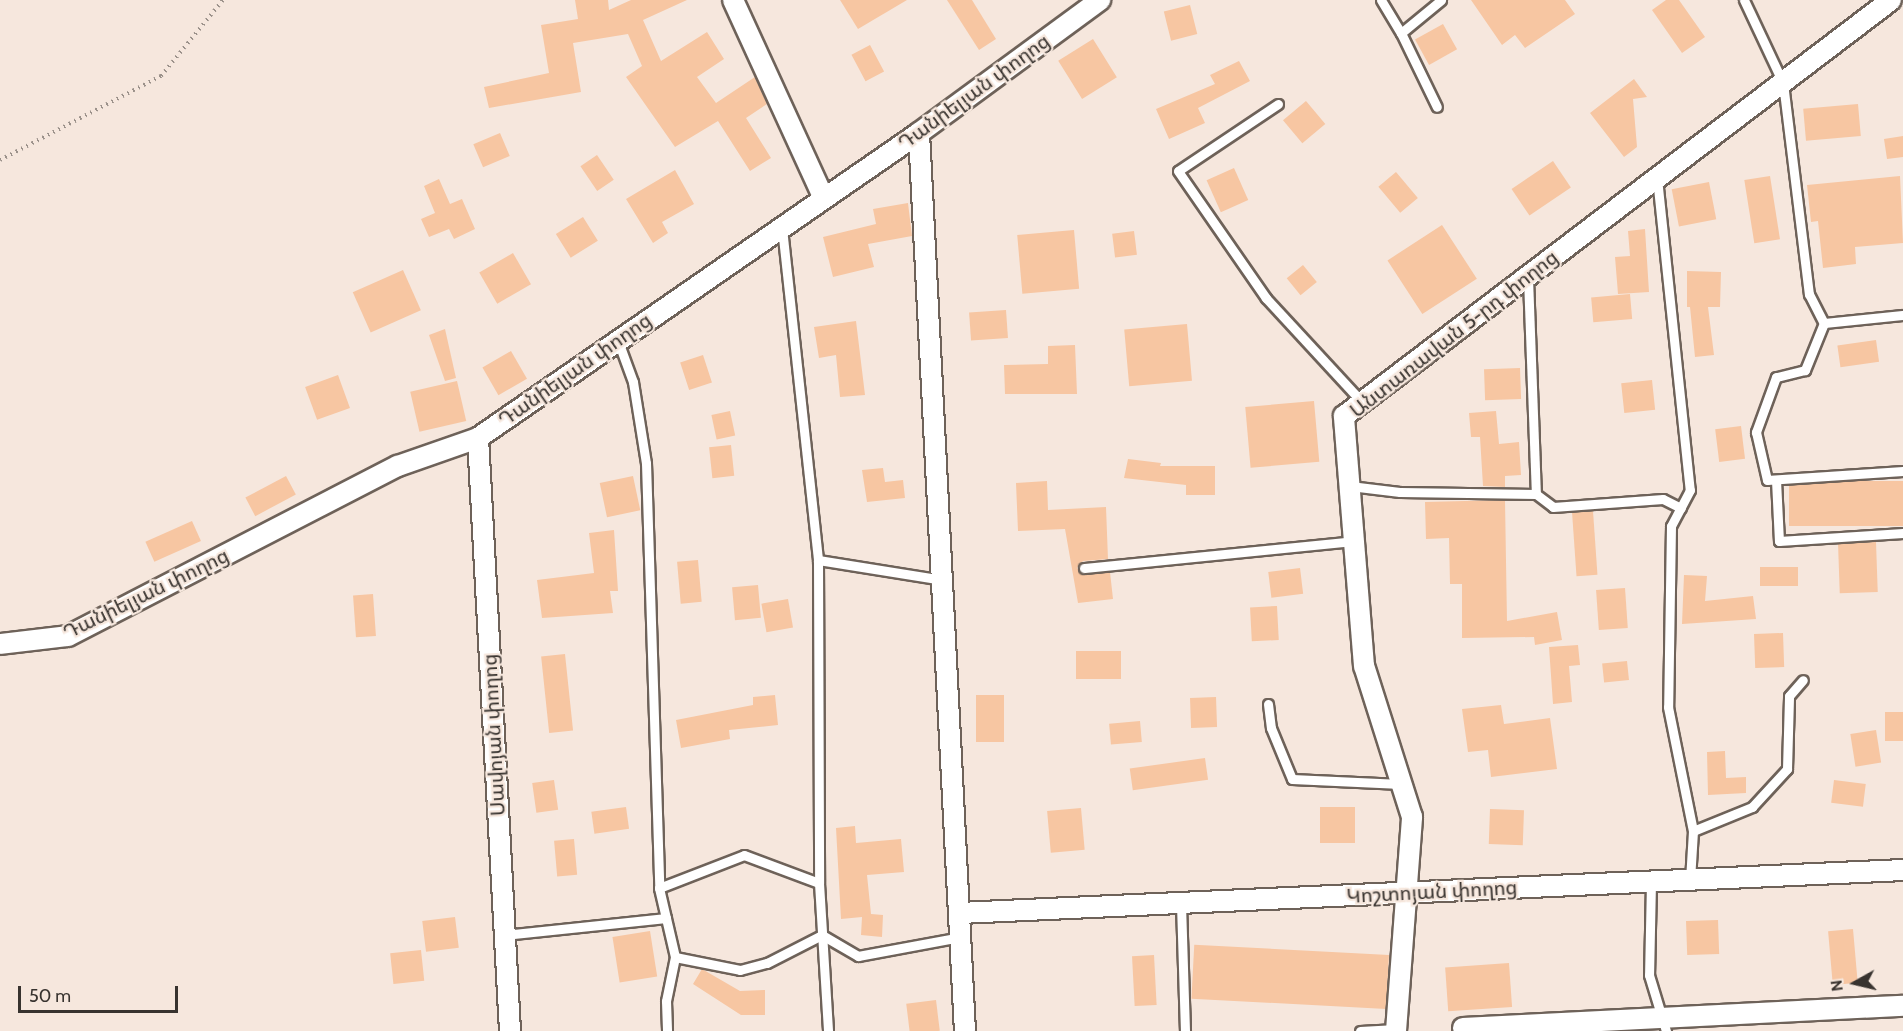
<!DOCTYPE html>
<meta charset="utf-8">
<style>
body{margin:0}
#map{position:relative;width:1903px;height:1031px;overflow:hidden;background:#f6e7dd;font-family:Cabin,"Noto Sans Armenian",sans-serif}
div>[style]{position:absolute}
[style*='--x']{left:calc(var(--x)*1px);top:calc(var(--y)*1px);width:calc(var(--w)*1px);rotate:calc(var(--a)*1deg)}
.building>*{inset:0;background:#f7c6a2;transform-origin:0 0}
.path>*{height:4px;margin-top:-2px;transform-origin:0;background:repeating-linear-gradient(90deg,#9b918a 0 1.5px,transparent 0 6px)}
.roads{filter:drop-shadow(2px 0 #6e6259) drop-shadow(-2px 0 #6e6259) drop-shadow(0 2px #6e6259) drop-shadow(0 -2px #6e6259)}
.lane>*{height:9px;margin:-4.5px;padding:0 4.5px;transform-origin:4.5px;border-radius:4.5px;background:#fff}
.street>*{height:20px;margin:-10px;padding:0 10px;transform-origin:10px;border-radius:10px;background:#fff}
span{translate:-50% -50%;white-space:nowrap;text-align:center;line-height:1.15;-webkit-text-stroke:4.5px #f6e7dd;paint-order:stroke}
.street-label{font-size:20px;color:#38332f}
.north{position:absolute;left:1825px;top:953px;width:60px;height:60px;-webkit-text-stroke:4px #f6e7dd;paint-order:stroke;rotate:262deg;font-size:16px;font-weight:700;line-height:24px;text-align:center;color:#38332f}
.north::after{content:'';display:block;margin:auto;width:21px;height:27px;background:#38332f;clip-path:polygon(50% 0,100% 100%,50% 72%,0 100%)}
.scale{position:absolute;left:18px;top:986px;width:160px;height:27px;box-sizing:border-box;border:3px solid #38332f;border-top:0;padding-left:8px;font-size:18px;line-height:21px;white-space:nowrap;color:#38332f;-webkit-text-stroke:4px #f6e7dd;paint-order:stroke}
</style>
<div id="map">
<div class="building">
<div style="clip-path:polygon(575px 0,608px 0,609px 10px,631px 0,687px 0,643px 20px,661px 61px,707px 32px,724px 59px,697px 77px,716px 103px,755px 77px,767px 104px,746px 118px,771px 158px,750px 171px,718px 121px,675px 147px,626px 77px,642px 66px,628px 34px,573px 43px,581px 92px,489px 108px,484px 87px,549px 73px,541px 25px,578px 19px)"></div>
<div style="clip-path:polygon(840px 0,907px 0,858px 29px)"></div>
<div style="clip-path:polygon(947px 0,972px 0,996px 39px,979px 50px)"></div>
<div style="clip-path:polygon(1471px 0,1565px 0,1575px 14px,1525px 48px,1515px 35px,1502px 45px)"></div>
<div style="clip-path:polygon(1666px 0,1679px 0,1705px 37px,1682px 53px,1652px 10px)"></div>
<div style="left:1190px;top:5px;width:30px;height:27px;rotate:76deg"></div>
<div style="left:1443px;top:24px;width:29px;height:32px;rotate:61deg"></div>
<div style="left:1093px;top:39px;width:45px;height:41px;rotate:58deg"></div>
<div style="left:870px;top:45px;width:30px;height:21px;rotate:62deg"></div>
<div style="clip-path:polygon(1239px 61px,1250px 81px,1198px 108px,1205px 123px,1169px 139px,1156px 109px,1215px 84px,1210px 75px)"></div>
<div style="clip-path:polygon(1634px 79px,1647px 97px,1633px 99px,1637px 147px,1624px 157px,1590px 113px)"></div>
<div style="left:1306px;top:101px;width:30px;height:30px;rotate:50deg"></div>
<div style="left:1858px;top:104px;width:32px;height:55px;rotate:85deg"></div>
<div style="left:500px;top:133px;width:25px;height:29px;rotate:67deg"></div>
<div style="clip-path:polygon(1903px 136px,1903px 157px,1887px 159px,1884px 139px)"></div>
<div style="left:597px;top:155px;width:30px;height:20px;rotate:56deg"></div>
<div style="left:1553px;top:161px;width:32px;height:50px;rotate:56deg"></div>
<div style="left:1234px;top:168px;width:35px;height:30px;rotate:66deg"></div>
<div style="clip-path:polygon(675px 170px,694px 204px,662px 222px,668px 233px,653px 243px,626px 199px)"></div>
<div style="left:1396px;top:172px;width:34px;height:23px;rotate:50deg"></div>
<div style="left:1770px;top:176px;width:64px;height:26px;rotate:81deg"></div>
<div style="clip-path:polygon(1900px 176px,1903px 243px,1855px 247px,1856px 264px,1823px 268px,1818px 221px,1811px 222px,1807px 185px)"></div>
<div style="clip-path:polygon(439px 179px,450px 204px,462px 199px,475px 229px,454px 239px,449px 229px,429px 237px,421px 219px,435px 213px,424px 186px)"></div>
<div style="left:1709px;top:182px;width:38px;height:38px;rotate:79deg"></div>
<div style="clip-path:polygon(908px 203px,912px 236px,868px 244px,874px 267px,833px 277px,823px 237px,876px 224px,873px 209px)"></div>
<div style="left:583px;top:217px;width:28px;height:32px;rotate:58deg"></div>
<div style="left:1442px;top:225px;width:64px;height:65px;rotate:57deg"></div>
<div style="clip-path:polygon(1645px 229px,1649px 292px,1618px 294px,1615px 257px,1630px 256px,1628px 231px)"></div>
<div style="left:1074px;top:230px;width:59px;height:57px;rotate:85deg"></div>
<div style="left:1134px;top:231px;width:24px;height:22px;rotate:83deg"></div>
<div style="left:513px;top:253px;width:36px;height:39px;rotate:60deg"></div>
<div style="left:1303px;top:265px;width:22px;height:21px;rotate:51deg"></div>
<div style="left:403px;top:270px;width:44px;height:55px;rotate:66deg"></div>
<div style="clip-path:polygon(1687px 271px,1721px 272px,1720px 307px,1708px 307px,1714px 355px,1695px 357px,1690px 307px,1687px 307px)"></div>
<div style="left:1630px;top:294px;width:25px;height:39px;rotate:85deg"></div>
<div style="left:1006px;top:310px;width:28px;height:37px;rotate:86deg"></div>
<div style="clip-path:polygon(856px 321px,865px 395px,840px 397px,836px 355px,819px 358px,814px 327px)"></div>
<div style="left:1187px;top:324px;width:57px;height:63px;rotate:85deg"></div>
<div style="clip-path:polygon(445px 329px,456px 378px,445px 381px,429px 335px)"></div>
<div style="left:1876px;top:340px;width:22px;height:39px;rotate:82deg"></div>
<div style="clip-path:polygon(1075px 345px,1077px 394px,1005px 394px,1004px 365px,1048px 364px,1048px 346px)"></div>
<div style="left:511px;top:351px;width:32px;height:33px;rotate:60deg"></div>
<div style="left:703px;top:355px;width:29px;height:24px;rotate:72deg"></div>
<div style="left:1520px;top:368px;width:31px;height:36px;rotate:88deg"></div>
<div style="left:338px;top:375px;width:35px;height:35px;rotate:70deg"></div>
<div style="left:1652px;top:380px;width:30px;height:31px;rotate:84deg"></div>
<div style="left:457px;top:381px;width:41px;height:48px;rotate:77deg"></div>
<div style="left:1314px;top:401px;width:61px;height:69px;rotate:85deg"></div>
<div style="left:730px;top:411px;width:25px;height:19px;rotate:78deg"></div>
<div style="clip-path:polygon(1496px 411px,1499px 444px,1519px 442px,1521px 475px,1505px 476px,1505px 487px,1483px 486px,1480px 437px,1471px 437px,1469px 413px)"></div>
<div style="left:1741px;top:426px;width:33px;height:26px;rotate:83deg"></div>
<div style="left:731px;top:445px;width:31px;height:22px;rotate:84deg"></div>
<div style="clip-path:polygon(1128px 459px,1161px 463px,1160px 466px,1215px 466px,1215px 495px,1186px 495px,1186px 485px,1124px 478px)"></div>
<div style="clip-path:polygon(883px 468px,885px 482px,903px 480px,905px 498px,867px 502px,862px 470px)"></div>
<div style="left:286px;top:476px;width:21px;height:46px;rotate:62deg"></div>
<div style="left:633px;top:476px;width:35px;height:34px;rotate:78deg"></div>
<div style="clip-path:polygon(1047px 481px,1048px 510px,1106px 507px,1108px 559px,1083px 561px,1077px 568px,1084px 575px,1110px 572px,1113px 599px,1078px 603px,1065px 529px,1018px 531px,1016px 483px)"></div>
<div style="left:1903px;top:481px;width:45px;height:114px;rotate:90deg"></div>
<div style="clip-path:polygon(1505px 500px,1507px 621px,1557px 612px,1562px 640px,1535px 645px,1534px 637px,1462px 638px,1462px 584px,1450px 584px,1449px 538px,1426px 539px,1425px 502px)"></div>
<div style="left:1593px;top:511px;width:64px;height:21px;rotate:86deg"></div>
<div style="left:192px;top:521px;width:22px;height:51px;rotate:66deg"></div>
<div style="clip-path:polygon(614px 530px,618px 591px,610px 591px,613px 613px,542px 618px,537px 580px,594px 573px,589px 533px)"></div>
<div style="left:1876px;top:542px;width:50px;height:38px;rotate:88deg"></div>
<div style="left:698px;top:560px;width:42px;height:21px;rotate:85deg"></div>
<div style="left:1798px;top:567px;width:19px;height:38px;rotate:90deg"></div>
<div style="left:1300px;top:568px;width:26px;height:32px;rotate:83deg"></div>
<div style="clip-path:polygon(1684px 575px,1707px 576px,1705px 601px,1753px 596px,1756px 619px,1682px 624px)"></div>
<div style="left:758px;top:585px;width:33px;height:26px;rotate:85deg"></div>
<div style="left:1625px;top:588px;width:40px;height:29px;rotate:86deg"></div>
<div style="left:373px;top:594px;width:42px;height:20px;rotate:86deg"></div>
<div style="left:788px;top:599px;width:29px;height:27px;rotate:80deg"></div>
<div style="left:1277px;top:606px;width:34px;height:27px;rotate:87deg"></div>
<div style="left:1783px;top:633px;width:34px;height:29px;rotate:88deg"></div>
<div style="clip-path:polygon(1578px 645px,1580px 665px,1569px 666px,1572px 702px,1553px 704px,1549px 647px)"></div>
<div style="left:1076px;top:651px;width:45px;height:28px"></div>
<div style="left:565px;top:654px;width:77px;height:24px;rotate:84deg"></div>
<div style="left:1627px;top:661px;width:19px;height:25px;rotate:84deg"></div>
<div style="clip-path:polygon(775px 695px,778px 725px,729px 730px,730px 739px,681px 748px,676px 720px,753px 705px,753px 697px)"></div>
<div style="left:1004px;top:695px;width:47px;height:28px;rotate:90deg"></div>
<div style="left:1216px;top:697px;width:30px;height:26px;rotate:88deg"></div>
<div style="clip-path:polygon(1501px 705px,1504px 724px,1550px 718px,1557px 769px,1491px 777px,1488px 750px,1468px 752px,1462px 709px)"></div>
<div style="left:1903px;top:712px;width:29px;height:18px;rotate:90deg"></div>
<div style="left:1140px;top:721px;width:21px;height:31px;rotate:85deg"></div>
<div style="left:1876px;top:730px;width:33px;height:26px;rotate:81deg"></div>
<div style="clip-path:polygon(1725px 751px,1726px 778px,1746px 777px,1746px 793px,1708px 795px,1707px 752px)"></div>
<div style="left:1205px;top:758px;width:22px;height:76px;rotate:82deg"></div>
<div style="left:554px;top:780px;width:30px;height:22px;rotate:82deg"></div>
<div style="left:1834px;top:780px;width:32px;height:23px;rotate:7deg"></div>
<div style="left:626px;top:807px;width:22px;height:35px;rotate:82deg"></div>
<div style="left:1320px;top:807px;width:35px;height:36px"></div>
<div style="left:1081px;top:808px;width:42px;height:34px;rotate:85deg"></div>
<div style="left:1490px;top:809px;width:34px;height:35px;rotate:2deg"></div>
<div style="clip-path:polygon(855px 826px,856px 843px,901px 839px,904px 872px,867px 875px,871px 914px,883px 915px,882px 937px,861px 935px,862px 917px,841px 919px,836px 828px)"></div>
<div style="left:574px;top:839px;width:36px;height:20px;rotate:85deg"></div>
<div style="left:455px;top:917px;width:31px;height:33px;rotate:83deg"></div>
<div style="left:1718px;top:920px;width:34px;height:32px;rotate:88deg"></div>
<div style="left:1853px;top:929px;width:54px;height:25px;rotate:85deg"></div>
<div style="left:650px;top:931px;width:46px;height:38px;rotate:81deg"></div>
<div style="left:421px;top:950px;width:31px;height:31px;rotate:84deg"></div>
<div style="left:1154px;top:955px;width:50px;height:22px;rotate:87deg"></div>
<div style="left:1389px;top:955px;width:54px;height:195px;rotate:93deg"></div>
<div style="left:1509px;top:963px;width:44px;height:64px;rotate:86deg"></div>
<div style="clip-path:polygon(702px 969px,740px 991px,765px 990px,765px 1015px,741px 1015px,693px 984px)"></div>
<div style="left:936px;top:1000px;width:31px;height:30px;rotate:83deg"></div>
</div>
<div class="path">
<div style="--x:0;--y:160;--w:182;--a:-27.6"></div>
<div style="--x:161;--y:76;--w:98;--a:-50.8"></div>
</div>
<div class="roads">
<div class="lane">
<div style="--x:1381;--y:0;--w:39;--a:59"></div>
<div style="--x:1401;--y:33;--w:82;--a:64.1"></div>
<div style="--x:1744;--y:0;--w:92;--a:64.8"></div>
<div style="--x:1783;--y:83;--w:213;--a:83"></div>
<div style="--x:1809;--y:294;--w:33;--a:63"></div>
<div style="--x:1824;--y:323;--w:51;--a:112"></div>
<div style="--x:1805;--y:370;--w:30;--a:166"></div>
<div style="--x:1776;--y:377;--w:59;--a:110"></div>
<div style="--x:1756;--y:432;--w:49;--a:77.1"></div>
<div style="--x:1767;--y:480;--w:136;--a:-3.8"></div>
<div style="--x:1401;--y:33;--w:52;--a:-39.5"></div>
<div style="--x:1278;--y:104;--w:120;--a:146.2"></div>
<div style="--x:1178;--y:171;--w:155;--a:55.3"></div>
<div style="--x:1266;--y:298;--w:142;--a:47.3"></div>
<div style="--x:1657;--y:178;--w:314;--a:84"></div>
<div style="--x:1690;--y:490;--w:41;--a:117.8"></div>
<div style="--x:1671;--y:526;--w:181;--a:90.9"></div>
<div style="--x:1668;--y:707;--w:126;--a:78.6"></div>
<div style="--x:1693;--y:831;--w:49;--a:93.5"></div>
<div style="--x:782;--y:228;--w:334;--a:83.8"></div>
<div style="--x:818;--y:560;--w:323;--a:89.8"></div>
<div style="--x:819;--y:883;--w:148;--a:86.5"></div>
<div style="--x:1528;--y:278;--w:216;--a:87.9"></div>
<div style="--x:1824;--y:323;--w:79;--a:-5.8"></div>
<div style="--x:618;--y:341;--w:44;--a:69.9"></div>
<div style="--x:633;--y:382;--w:82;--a:80.9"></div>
<div style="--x:646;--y:463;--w:425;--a:88.2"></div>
<div style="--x:659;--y:888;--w:71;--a:76.9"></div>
<div style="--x:675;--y:957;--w:45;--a:101.6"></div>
<div style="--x:666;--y:1001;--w:30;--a:88"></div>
<div style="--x:1776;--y:480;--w:61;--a:87.2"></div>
<div style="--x:1779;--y:541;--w:124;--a:-3.7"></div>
<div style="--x:1350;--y:486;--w:50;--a:6.8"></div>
<div style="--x:1400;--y:492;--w:136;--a:0.8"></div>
<div style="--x:1536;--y:494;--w:21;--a:37"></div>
<div style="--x:1553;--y:507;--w:110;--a:-4.2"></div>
<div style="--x:1663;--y:499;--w:20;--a:27"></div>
<div style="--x:818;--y:560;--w:127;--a:9.1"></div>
<div style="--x:1084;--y:568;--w:271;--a:-5.7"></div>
<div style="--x:1268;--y:704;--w:24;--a:83"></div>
<div style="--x:1271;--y:728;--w:55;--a:67.6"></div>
<div style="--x:1292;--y:779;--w:109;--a:2.6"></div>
<div style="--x:1693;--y:831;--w:64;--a:-22.1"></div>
<div style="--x:1752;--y:807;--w:52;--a:-47.4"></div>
<div style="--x:1787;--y:769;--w:73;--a:-88.4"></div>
<div style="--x:1789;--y:696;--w:21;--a:-49"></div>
<div style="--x:1651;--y:882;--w:93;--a:91.2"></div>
<div style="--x:1649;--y:975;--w:59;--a:73.1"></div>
<div style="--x:659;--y:888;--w:91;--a:-21.2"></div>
<div style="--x:744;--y:855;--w:80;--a:20.5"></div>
<div style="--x:1181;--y:904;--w:127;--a:88.2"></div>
<div style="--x:504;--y:935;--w:163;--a:-6"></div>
<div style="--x:675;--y:957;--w:66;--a:11.3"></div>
<div style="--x:740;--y:970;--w:28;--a:-15"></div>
<div style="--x:767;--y:963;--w:62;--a:-27"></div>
<div style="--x:822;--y:935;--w:42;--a:30.3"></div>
<div style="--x:858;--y:956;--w:105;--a:-10.5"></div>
<div style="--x:1360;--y:1031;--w:36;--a:-3"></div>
</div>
<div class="street">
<div style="--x:733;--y:0;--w:217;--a:65.4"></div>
<div style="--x:919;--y:133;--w:899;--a:87.07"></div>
<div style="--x:478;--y:438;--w:594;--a:86.91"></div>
<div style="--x:0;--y:644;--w:68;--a:-6.7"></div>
<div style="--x:68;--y:636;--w:371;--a:-27.3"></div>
<div style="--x:398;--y:466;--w:85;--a:-19.3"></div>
<div style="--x:478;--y:438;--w:536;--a:-34.67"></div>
<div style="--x:919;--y:133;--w:225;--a:-36.3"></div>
<div style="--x:960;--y:913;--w:944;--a:-2.61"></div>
<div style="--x:1463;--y:1028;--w:441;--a:-2.9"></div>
<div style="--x:1396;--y:1031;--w:215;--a:-85.7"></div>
<div style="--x:1412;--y:817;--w:158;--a:-107.6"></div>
<div style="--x:1364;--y:666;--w:251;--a:-94.6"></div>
<div style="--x:1344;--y:416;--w:687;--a:-37.25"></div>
</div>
</div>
<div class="street-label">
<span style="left:974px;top:92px;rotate:-36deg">Դանիելյան փողոց</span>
<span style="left:1454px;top:334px;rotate:-38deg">Անտառավան 5-րդ փողոց</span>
<span style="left:575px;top:370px;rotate:-35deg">Դանիելյան փողոց</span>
<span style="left:146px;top:594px;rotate:-26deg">Դանիելյան փողոց</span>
<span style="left:494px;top:735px;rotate:-93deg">Սավոյան փողոց</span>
<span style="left:1432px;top:892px;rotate:-3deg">Կոշտոյան փողոց</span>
</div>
<div class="north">N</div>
<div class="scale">50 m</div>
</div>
